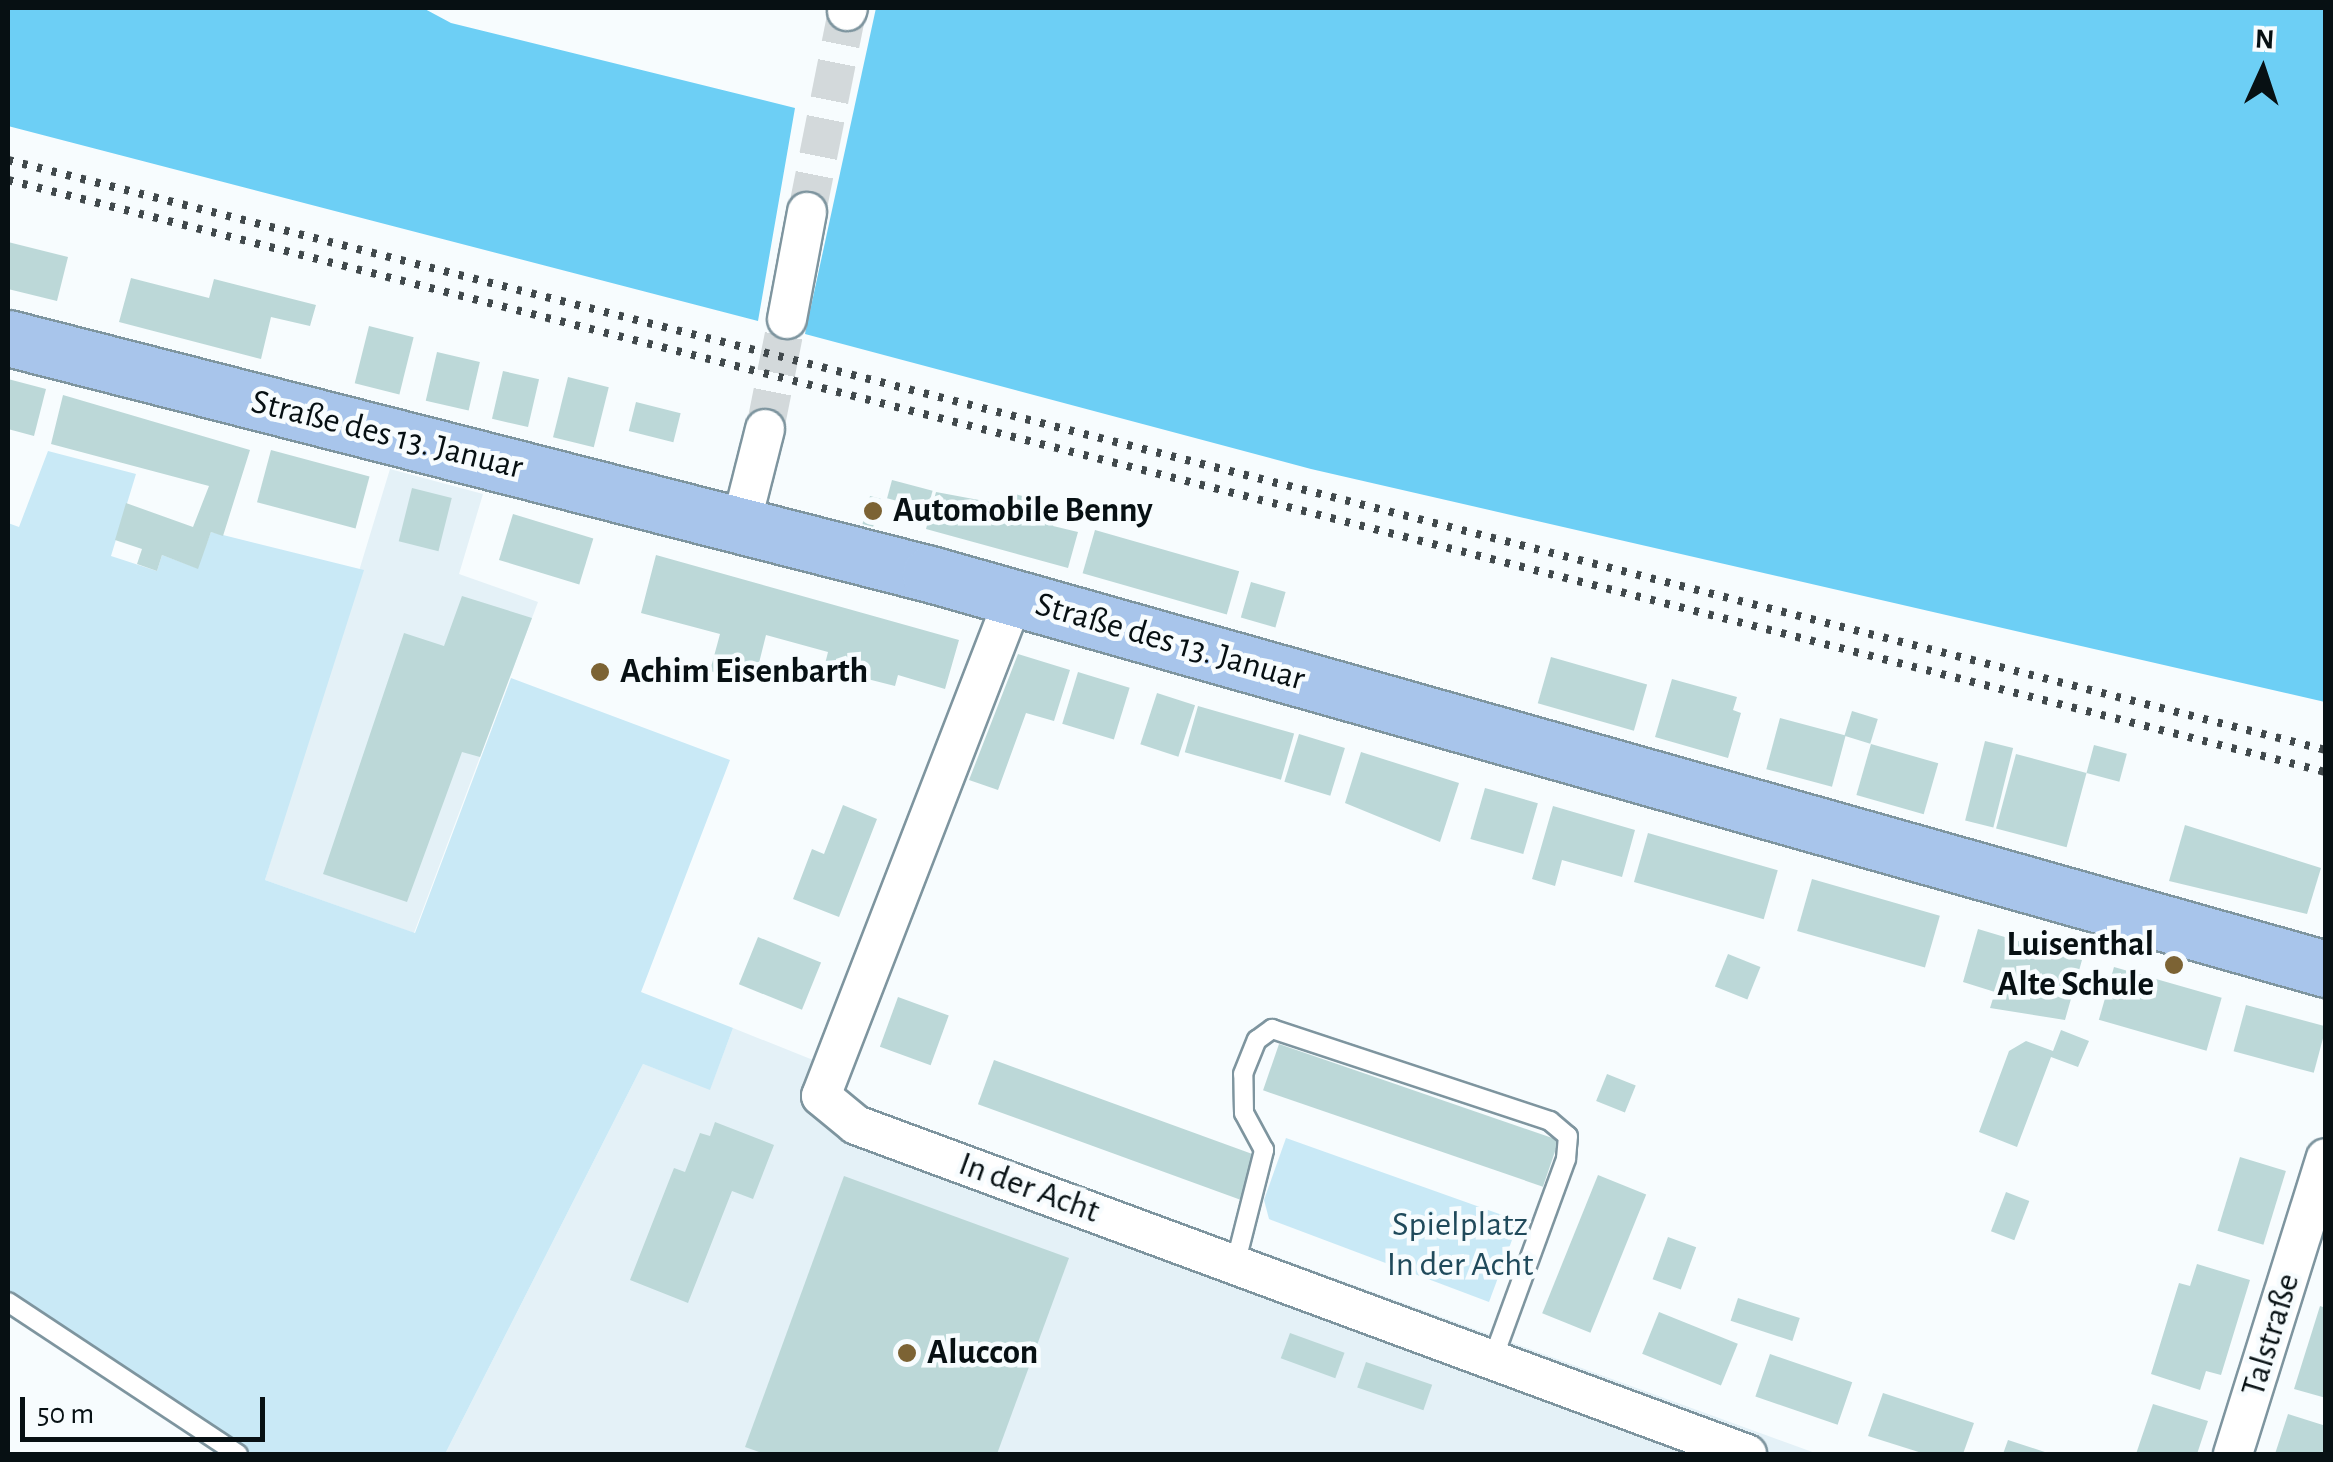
<!DOCTYPE html>
<meta charset="utf-8">
<style>
body{margin:0}
#map{position:relative;width:2333px;height:1462px;overflow:hidden;background:#f7fcfe;font-family:"Alegreya Sans",sans-serif}
div>[style]{position:absolute}
[style*='--x']{left:calc(var(--x)*1px);top:calc(var(--y)*1px);width:calc(var(--w)*1px);rotate:calc(var(--a)*1deg)}
.built>*{inset:0;background:#e4f1f7}
.green>*{inset:0;background:#c9e9f6}
.forest>*{inset:0;background:#6dcff5}
.building>*{inset:0;background:#bcd8d8;transform-origin:0 0}
.minor-tunnel>*{height:38px;margin-top:-19px;transform-origin:0;background:repeating-linear-gradient(90deg,#d3d9db 0 38px,transparent 0 57px)}
.roads{filter:drop-shadow(2px 0 #7e959f) drop-shadow(-2px 0 #7e959f) drop-shadow(0 2px #7e959f) drop-shadow(0 -2px #7e959f)}
.service>*{height:18px;margin:-9px;padding:0 9px;transform-origin:9px;border-radius:9px;background:#fff}
.minor>*{height:38px;margin:-19px;padding:0 19px;transform-origin:19px;border-radius:19px;background:#fff}
.primary>*{height:55px;margin:-27.5px;padding:0 27.5px;transform-origin:27.5px;border-radius:27.5px;background:#a8c5eb}
.rail>*{height:8px;margin-top:-4px;transform-origin:0;background:repeating-linear-gradient(90deg,#41494c 0 5px,transparent 0 15px)}
.dots>*{width:28px;height:28px;translate:-50% -50%;box-sizing:border-box;border:5px solid #f7fcfe;border-radius:50%}
span{translate:-50% -50%;white-space:nowrap;text-align:center;line-height:1.15;-webkit-text-stroke:9px #f7fcfe;paint-order:stroke}
.street-label{font-size:35px;color:#071013}
.poi-label{font-size:35px;color:#071013;font-weight:700}
.left{translate:0 -50%;text-align:left}
.right{translate:-100% -50%;text-align:right}
.park-label{font-size:35px;color:#204a5b}
.frame{position:absolute;inset:0;border:10px solid #071013;pointer-events:none}
.north{position:absolute;left:2213px;top:20px;width:100px;height:100px;-webkit-text-stroke:8px #f7fcfe;paint-order:stroke;rotate:3deg;font-size:28px;font-weight:700;line-height:40px;text-align:center;color:#071013}
.north::after{content:'';display:block;margin:auto;width:35px;height:45px;background:#071013;clip-path:polygon(50% 0,100% 100%,50% 72%,0 100%)}
.scale{position:absolute;left:20px;top:1397px;width:245px;height:45px;box-sizing:border-box;border:5px solid #071013;border-top:0;padding-left:12px;font-size:30px;line-height:35px;white-space:nowrap;color:#071013;-webkit-text-stroke:8px #f7fcfe;paint-order:stroke}
</style>
<div id="map">
<div class="built">
<div style="clip-path:polygon(390px 469px,483px 494px,459px 574px,538px 602px,414px 933px,265px 880px)"></div>
<div style="clip-path:polygon(733px 1028px,843px 1072px,845px 1093px,856px 1104px,1818px 1454px,445px 1454px,643px 1064px,710px 1089px)"></div>
</div>
<div class="green">
<div style="clip-path:polygon(48px 451px,136px 474px,111px 556px,157px 571px,162px 555px,197px 568px,211px 532px,364px 570px,265px 880px,415px 933px,511px 678px,730px 760px,641px 992px,733px 1028px,710px 1090px,643px 1064px,445px 1454px,253px 1454px,8px 1291px,8px 523px,19px 527px)"></div>
<div style="clip-path:polygon(1286px 1138px,1519px 1221px,1489px 1302px,1269px 1219px,1264px 1200px)"></div>
</div>
<div class="forest">
<div style="clip-path:polygon(8px 8px,423px 8px,451px 23px,795px 108px,758px 321px,8px 126px)"></div>
<div style="clip-path:polygon(876px 8px,2325px 8px,2325px 702px,1311px 469px,805px 334px)"></div>
</div>
<div class="building">
<div style="clip-path:polygon(8px 242px,68px 257px,57px 301px,8px 289px)"></div>
<div style="clip-path:polygon(131px 278px,209px 298px,214px 279px,316px 305px,310px 326px,271px 317px,261px 359px,119px 322px)"></div>
<div style="left:369px;top:326px;width:46px;height:59px;rotate:14deg"></div>
<div style="left:437px;top:352px;width:44px;height:50px;rotate:13deg"></div>
<div style="left:503px;top:371px;width:37px;height:49px;rotate:13deg"></div>
<div style="left:568px;top:377px;width:42px;height:62px;rotate:14deg"></div>
<div style="clip-path:polygon(8px 379px,46px 389px,34px 436px,8px 429px)"></div>
<div style="clip-path:polygon(63px 395px,250px 450px,223px 536px,211px 532px,198px 569px,162px 555px,157px 571px,137px 564px,142px 549px,115px 540px,126px 503px,193px 527px,209px 486px,51px 444px)"></div>
<div style="left:636px;top:402px;width:46px;height:30px;rotate:14deg"></div>
<div style="left:271px;top:450px;width:102px;height:54px;rotate:15deg"></div>
<div style="left:892px;top:480px;width:42px;height:19px;rotate:15deg"></div>
<div style="left:412px;top:488px;width:41px;height:55px;rotate:14deg"></div>
<div style="clip-path:polygon(936px 492px,1011px 506px,1015px 494px,1029px 498px,1027px 507px,1056px 515px,1053px 526px,1078px 532px,1068px 568px,926px 529px)"></div>
<div style="left:870px;top:496px;width:11px;height:29px;rotate:15deg"></div>
<div style="left:513px;top:514px;width:84px;height:48px;rotate:17deg"></div>
<div style="left:1095px;top:530px;width:150px;height:45px;rotate:16deg"></div>
<div style="clip-path:polygon(656px 555px,959px 640px,945px 689px,898px 675px,895px 686px,824px 668px,828px 652px,766px 635px,754px 683px,710px 671px,720px 634px,641px 613px)"></div>
<div style="left:1251px;top:582px;width:36px;height:37px;rotate:16deg"></div>
<div style="clip-path:polygon(462px 596px,532px 618px,480px 757px,462px 752px,407px 902px,323px 874px,404px 633px,444px 646px)"></div>
<div style="clip-path:polygon(1018px 654px,1070px 670px,1054px 721px,1026px 713px,998px 790px,969px 780px)"></div>
<div style="left:1551px;top:657px;width:100px;height:48px;rotate:16deg"></div>
<div style="left:1078px;top:672px;width:54px;height:54px;rotate:17deg"></div>
<div style="clip-path:polygon(1672px 679px,1737px 697px,1733px 710px,1741px 713px,1728px 758px,1655px 737px)"></div>
<div style="left:1157px;top:693px;width:40px;height:54px;rotate:18deg"></div>
<div style="left:1198px;top:706px;width:100px;height:48px;rotate:16deg"></div>
<div style="left:1852px;top:711px;width:27px;height:26px;rotate:17deg"></div>
<div style="left:1780px;top:718px;width:68px;height:53px;rotate:15deg"></div>
<div style="left:1299px;top:734px;width:48px;height:50px;rotate:17deg"></div>
<div style="left:1985px;top:741px;width:29px;height:82px;rotate:14deg"></div>
<div style="left:1871px;top:744px;width:70px;height:53px;rotate:16deg"></div>
<div style="left:2094px;top:745px;width:34px;height:29px;rotate:15deg"></div>
<div style="clip-path:polygon(1361px 752px,1459px 783px,1440px 842px,1345px 803px)"></div>
<div style="left:2016px;top:754px;width:73px;height:77px;rotate:15deg"></div>
<div style="left:1485px;top:788px;width:55px;height:53px;rotate:16deg"></div>
<div style="clip-path:polygon(843px 805px,877px 819px,839px 917px,793px 899px,812px 849px,824px 854px)"></div>
<div style="clip-path:polygon(1553px 806px,1635px 830px,1622px 877px,1562px 860px,1555px 886px,1532px 879px)"></div>
<div style="clip-path:polygon(2185px 825px,2321px 868px,2307px 914px,2169px 881px)"></div>
<div style="left:1648px;top:833px;width:135px;height:51px;rotate:16deg"></div>
<div style="left:1812px;top:879px;width:133px;height:54px;rotate:16deg"></div>
<div style="clip-path:polygon(1978px 929px,2082px 960px,2065px 1020px,1990px 1008px,1995px 992px,1963px 982px)"></div>
<div style="left:758px;top:937px;width:68px;height:51px;rotate:22deg"></div>
<div style="left:1728px;top:954px;width:35px;height:35px;rotate:22deg"></div>
<div style="left:2114px;top:967px;width:112px;height:55px;rotate:16deg"></div>
<div style="left:898px;top:997px;width:54px;height:53px;rotate:20deg"></div>
<div style="left:2246px;top:1005px;width:83px;height:48px;rotate:15deg"></div>
<div style="clip-path:polygon(2061px 1030px,2089px 1041px,2078px 1067px,2051px 1057px,2017px 1147px,1979px 1132px,2009px 1051px,2026px 1041px,2053px 1051px)"></div>
<div style="left:1279px;top:1044px;width:296px;height:49px;rotate:19deg"></div>
<div style="left:994px;top:1060px;width:280px;height:47px;rotate:20deg"></div>
<div style="left:1607px;top:1074px;width:31px;height:29px;rotate:22deg"></div>
<div style="clip-path:polygon(715px 1122px,774px 1145px,753px 1199px,732px 1191px,688px 1303px,630px 1280px,674px 1168px,685px 1172px,700px 1133px,710px 1136px)"></div>
<div style="left:2240px;top:1157px;width:48px;height:77px;rotate:17deg"></div>
<div style="left:1598px;top:1175px;width:52px;height:149px;rotate:22deg"></div>
<div style="clip-path:polygon(844px 1176px,1069px 1258px,997px 1454px,765px 1454px,745px 1447px)"></div>
<div style="left:2006px;top:1192px;width:25px;height:42px;rotate:21deg"></div>
<div style="left:1668px;top:1237px;width:30px;height:45px;rotate:20deg"></div>
<div style="clip-path:polygon(2197px 1264px,2250px 1280px,2221px 1375px,2206px 1371px,2200px 1390px,2151px 1374px,2179px 1283px,2190px 1286px)"></div>
<div style="left:1738px;top:1298px;width:65px;height:24px;rotate:18deg"></div>
<div style="clip-path:polygon(2320px 1306px,2326px 1308px,2326px 1398px,2294px 1389px)"></div>
<div style="left:1659px;top:1312px;width:85px;height:45px;rotate:22deg"></div>
<div style="left:1290px;top:1333px;width:58px;height:27px;rotate:20deg"></div>
<div style="left:1770px;top:1354px;width:87px;height:45px;rotate:19deg"></div>
<div style="left:1366px;top:1362px;width:70px;height:27px;rotate:19deg"></div>
<div style="clip-path:polygon(1883px 1393px,1974px 1423px,1963px 1454px,1925px 1454px,1868px 1436px)"></div>
<div style="clip-path:polygon(2153px 1404px,2208px 1421px,2197px 1454px,2136px 1454px)"></div>
<div style="clip-path:polygon(2288px 1414px,2326px 1426px,2323px 1454px,2275px 1454px)"></div>
<div style="clip-path:polygon(2008px 1440px,2051px 1454px,2003px 1454px)"></div>
</div>
<div class="minor-tunnel">
<div style="--x:807;--y:212;--w:205;--a:-78.7"></div>
<div style="--x:765;--y:429;--w:112;--a:-78.7"></div>
</div>
<div class="roads">
<div class="service">
<div style="--x:1235;--y:1265;--w:119;--a:-75.8"></div>
<div style="--x:1264;--y:1150;--w:42;--a:-118.4"></div>
<div style="--x:1244;--y:1113;--w:39;--a:-91"></div>
<div style="--x:1243;--y:1074;--w:37;--a:-68"></div>
<div style="--x:1257;--y:1040;--w:19;--a:-36"></div>
<div style="--x:1272;--y:1029;--w:293;--a:18.3"></div>
<div style="--x:1550;--y:1121;--w:23;--a:40"></div>
<div style="--x:1568;--y:1136;--w:23;--a:95"></div>
<div style="--x:1566;--y:1159;--w:215;--a:110.1"></div>
<div style="--x:8;--y:1302;--w:276;--a:33.5"></div>
</div>
<div class="minor">
<div style="--x:847;--y:11;--w:3;--a:-72"></div>
<div style="--x:787;--y:319;--w:109;--a:-79.4"></div>
<div style="--x:741;--y:524;--w:98;--a:-75.8"></div>
<div style="--x:1014;--y:598;--w:534;--a:111.18"></div>
<div style="--x:821;--y:1096;--w:45;--a:39.6"></div>
<div style="--x:856;--y:1125;--w:950;--a:20.27"></div>
<div style="--x:2233;--y:1454;--w:310;--a:-72.6"></div>
</div>
<div class="primary">
<div style="--x:8;--y:338;--w:952;--a:14.36"></div>
<div style="--x:930;--y:574;--w:1451;--a:15.8"></div>
</div>
</div>
<div class="rail">
<div style="--x:8;--y:160;--w:2392;--a:14.28"></div>
<div style="--x:8;--y:180;--w:2392;--a:14.33"></div>
</div>
<div class="dots">
<div style="left:873px;top:511px;background:#7c6334"></div>
<div style="left:600px;top:672px;background:#7c6334"></div>
<div style="left:2174px;top:965px;background:#7c6334"></div>
<div style="left:907px;top:1353px;background:#7c6334"></div>
</div>
<div class="street-label">
<span style="left:387px;top:435px;rotate:14deg">Straße des 13. Januar</span>
<span style="left:1170px;top:642px;rotate:16deg">Straße des 13. Januar</span>
<span style="left:1029px;top:1188px;rotate:20deg">In der Acht</span>
<span style="left:2271px;top:1335px;rotate:-73deg">Talstraße</span>
</div>
<div class="poi-label">
<span class="left" style="left:893px;top:511px">Automobile Benny</span>
<span class="left" style="left:620px;top:672px">Achim Eisenbarth</span>
<span class="right" style="left:2154px;top:965px">Luisenthal<br>Alte Schule</span>
<span class="left" style="left:927px;top:1353px">Aluccon</span>
</div>
<div class="park-label">
<span style="left:1460px;top:1245px">Spielplatz<br>In der Acht</span>
</div>
<div class="frame"></div>
<div class="north">N</div>
<div class="scale">50 m</div>
</div>
